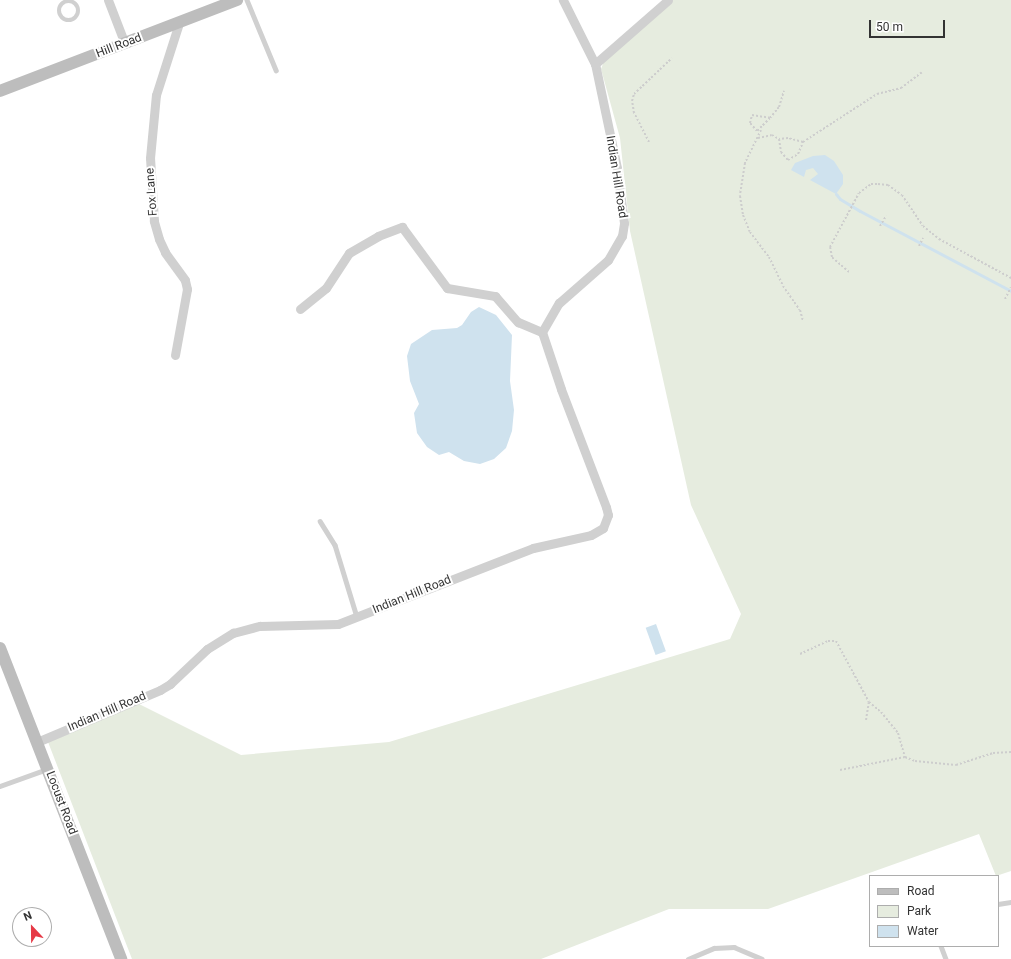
<!DOCTYPE html>
<style>
body{margin:0}
#map{position:relative;width:1011px;height:959px;overflow:hidden;background:#fff;font-family:Roboto,sans-serif}
div>[style]{position:absolute}
[style*='--x']{left:calc(var(--x)*1px);top:calc(var(--y)*1px);width:calc(var(--w)*1px);rotate:calc(var(--a)*1deg)}
.green>*{inset:0;background:#e6ecdf}
.water>*{inset:0;background:#cfe2ee;transform-origin:0 0}
.stream>*{height:3px;margin:-1.5px;padding:0 1.5px;transform-origin:1.5px;border-radius:1.5px;background:#cfe2ee}
.path>*{height:2px;margin-top:-1px;transform-origin:0;background:repeating-linear-gradient(90deg,#cdcdcd 0 2px,transparent 0 4px)}
.lane>*{height:4.5px;margin:-2.25px;padding:0 2.25px;transform-origin:2.25px;border-radius:2.25px;background:#d0d0d0}
.lane>.ring{margin:-2.25px;padding:0;box-sizing:content-box;background:none;border:4.5px solid #d0d0d0;border-radius:50%}
.street>*{height:9px;margin:-4.5px;padding:0 4.5px;transform-origin:4.5px;border-radius:4.5px;background:#d0d0d0}
.secondary>*{height:12px;margin:-6px;padding:0 6px;transform-origin:6px;border-radius:6px;background:#bdbdbd}
span{translate:-50% -50%;white-space:nowrap;text-align:center;line-height:1.15;-webkit-text-stroke:4px #fff;paint-order:stroke}
.street-label{font-size:12px;color:#333}
.legend{position:absolute;left:869px;top:875px;width:130px;height:72px;box-sizing:border-box;background:#fff;border:1px solid #adadad;margin:0;padding:5px 7px;list-style:none;font-size:12px;color:#333}
.legend li{display:flex;align-items:center;gap:8px;height:20px}
.legend b{width:20px;border:1px solid #adadad}
.north{position:absolute;left:12px;top:907px;width:40px;height:40px;box-sizing:border-box;background:#fff;border:1px solid #adadad;border-radius:50%;rotate:338deg;font-size:11px;font-weight:700;line-height:16px;text-align:center;color:#333}
.north::after{content:'';display:block;margin:auto;width:14px;height:18px;background:#e63946;clip-path:polygon(50% 0,100% 100%,50% 72%,0 100%)}
.scale{position:absolute;left:869px;top:20px;width:76px;height:18px;box-sizing:border-box;border:2px solid #333;border-top:0;padding-left:5px;font-size:12px;line-height:14px;white-space:nowrap;color:#333;-webkit-text-stroke:3px #fff;paint-order:stroke}
</style>
<div id="map">
<div class="green">
<div style="clip-path:polygon(673px 0,1011px 0,1011px 871px,996px 876px,979px 834px,768px 909px,669px 909px,541px 959px,132px 959px,48px 742px,135px 702px,241px 755px,389px 742px,730px 639px,741px 614px,691px 505px,630px 231px,620px 138px,601px 69px,604px 61px)"></div>
</div>
<div class="water">
<div style="clip-path:polygon(825px 155px,834px 161px,843px 175px,843px 184px,836px 194px,810px 180px,818px 174px,813px 168px,806px 170px,804px 177px,791px 170px,795px 163px,813px 156px)"></div>
<div style="clip-path:polygon(479px 307px,496px 315px,512px 335px,510px 381px,514px 410px,512px 431px,506px 448px,494px 459px,480px 464px,464px 461px,449px 452px,439px 455px,427px 447px,417px 433px,414px 413px,419px 404px,410px 381px,407px 356px,411px 344px,432px 330px,457px 328px,462px 325px,471px 312px)"></div>
<div style="left:656px;top:624px;width:29px;height:11px;rotate:70deg"></div>
</div>
<div class="stream">
<div style="--x:836;--y:194;--w:6;--a:51"></div>
<div style="--x:840;--y:199;--w:23;--a:31"></div>
<div style="--x:860;--y:211;--w:171;--a:27.9"></div>
</div>
<div class="path">
<div style="--x:770;--y:118;--w:18;--a:135"></div>
<div style="--x:757;--y:131;--w:11;--a:-131"></div>
<div style="--x:750;--y:123;--w:8;--a:-76"></div>
<div style="--x:752;--y:115;--w:18;--a:9"></div>
<div style="--x:770;--y:118;--w:14;--a:-51"></div>
<div style="--x:779;--y:107;--w:17;--a:-73"></div>
<div style="--x:761;--y:130;--w:37;--a:116"></div>
<div style="--x:745;--y:163;--w:33;--a:99"></div>
<div style="--x:740;--y:196;--w:19;--a:81"></div>
<div style="--x:743;--y:215;--w:18;--a:68"></div>
<div style="--x:750;--y:232;--w:31;--a:53"></div>
<div style="--x:769;--y:257;--w:32;--a:64"></div>
<div style="--x:783;--y:286;--w:29;--a:55"></div>
<div style="--x:800;--y:310;--w:11;--a:75"></div>
<div style="--x:758;--y:138;--w:14;--a:-12"></div>
<div style="--x:772;--y:135;--w:8;--a:30"></div>
<div style="--x:779;--y:139;--w:13;--a:81"></div>
<div style="--x:781;--y:152;--w:11;--a:49"></div>
<div style="--x:788;--y:160;--w:12;--a:-31"></div>
<div style="--x:798;--y:154;--w:13;--a:-67"></div>
<div style="--x:803;--y:142;--w:16;--a:-165"></div>
<div style="--x:788;--y:138;--w:9;--a:174"></div>
<div style="--x:649;--y:142;--w:33;--a:-117"></div>
<div style="--x:634;--y:113;--w:12;--a:-99"></div>
<div style="--x:632;--y:101;--w:7;--a:-74"></div>
<div style="--x:634;--y:94;--w:52;--a:-43.5"></div>
<div style="--x:803;--y:142;--w:88;--a:-33"></div>
<div style="--x:877;--y:94;--w:25;--a:-14"></div>
<div style="--x:901;--y:88;--w:26;--a:-37"></div>
<div style="--x:880;--y:226;--w:12;--a:-59"></div>
<div style="--x:919;--y:246;--w:9;--a:-63"></div>
<div style="--x:849;--y:272;--w:23;--a:-139"></div>
<div style="--x:832;--y:257;--w:10;--a:-101"></div>
<div style="--x:830;--y:247;--w:61;--a:-61.8"></div>
<div style="--x:859;--y:193;--w:15;--a:-37"></div>
<div style="--x:871;--y:184;--w:7;--a:0"></div>
<div style="--x:878;--y:184;--w:10;--a:6"></div>
<div style="--x:888;--y:185;--w:17;--a:36"></div>
<div style="--x:902;--y:195;--w:37;--a:56"></div>
<div style="--x:923;--y:226;--w:21;--a:39"></div>
<div style="--x:939;--y:239;--w:82;--a:28.4"></div>
<div style="--x:1005;--y:299;--w:13;--a:-63"></div>
<div style="--x:800;--y:654;--w:31;--a:-25"></div>
<div style="--x:828;--y:641;--w:8;--a:0"></div>
<div style="--x:836;--y:641;--w:69;--a:61.6"></div>
<div style="--x:869;--y:702;--w:16;--a:40"></div>
<div style="--x:881;--y:712;--w:27;--a:51"></div>
<div style="--x:898;--y:733;--w:25;--a:74"></div>
<div style="--x:866;--y:720;--w:18;--a:-81"></div>
<div style="--x:840;--y:770;--w:66;--a:-11.3"></div>
<div style="--x:905;--y:757;--w:11;--a:22"></div>
<div style="--x:915;--y:761;--w:41;--a:5.6"></div>
<div style="--x:956;--y:765;--w:39;--a:-18"></div>
<div style="--x:993;--y:753;--w:18;--a:-3"></div>
</div>
<div class="lane">
<div style="--x:247;--y:0;--w:76;--a:67.5"></div>
<div class="ring" style="left:59px;top:1px;width:15.5px;height:15.5px"></div>
<div style="--x:320;--y:521;--w:28;--a:58"></div>
<div style="--x:335;--y:545;--w:75;--a:73"></div>
<div style="--x:0;--y:786;--w:50;--a:-19.9"></div>
<div style="--x:998;--y:904;--w:13;--a:-9"></div>
<div style="--x:941;--y:946;--w:14;--a:69"></div>
<div style="--x:688;--y:959;--w:28;--a:-23"></div>
<div style="--x:714;--y:948;--w:20;--a:-3"></div>
<div style="--x:734;--y:947;--w:30;--a:23"></div>
</div>
<div class="street">
<div style="--x:108;--y:0;--w:47;--a:68.9"></div>
<div style="--x:595;--y:64;--w:97;--a:-41.2"></div>
<div style="--x:300;--y:309;--w:33;--a:-39"></div>
<div style="--x:326;--y:288;--w:42;--a:-56.7"></div>
<div style="--x:349;--y:253;--w:34;--a:-30"></div>
<div style="--x:378;--y:236;--w:26;--a:-21"></div>
<div style="--x:402;--y:227;--w:76;--a:53.6"></div>
<div style="--x:447;--y:288;--w:49;--a:9.5"></div>
<div style="--x:495;--y:296;--w:35;--a:49"></div>
<div style="--x:518;--y:322;--w:26;--a:23"></div>
<div style="--x:175;--y:355;--w:67;--a:-79.7"></div>
<div style="--x:187;--y:289;--w:9;--a:-103"></div>
<div style="--x:185;--y:280;--w:34;--a:-126"></div>
<div style="--x:165;--y:252;--w:14;--a:-115"></div>
<div style="--x:159;--y:239;--w:19;--a:-106"></div>
<div style="--x:154;--y:221;--w:63;--a:-93.6"></div>
<div style="--x:150;--y:158;--w:63;--a:-84.6"></div>
<div style="--x:156;--y:95;--w:76;--a:-72.3"></div>
<div style="--x:37;--y:742;--w:134;--a:-22.9"></div>
<div style="--x:160;--y:690;--w:12;--a:-31"></div>
<div style="--x:170;--y:684;--w:51;--a:-43.4"></div>
<div style="--x:207;--y:649;--w:31;--a:-32"></div>
<div style="--x:233;--y:633;--w:28;--a:-15"></div>
<div style="--x:260;--y:626;--w:78;--a:-1.5"></div>
<div style="--x:338;--y:624;--w:209;--a:-21.3"></div>
<div style="--x:533;--y:548;--w:59;--a:-12.6"></div>
<div style="--x:591;--y:535;--w:14;--a:-30"></div>
<div style="--x:603;--y:528;--w:14;--a:-69"></div>
<div style="--x:608;--y:515;--w:8;--a:-104"></div>
<div style="--x:606;--y:507;--w:126;--a:-110.9"></div>
<div style="--x:561;--y:389;--w:60;--a:-108.4"></div>
<div style="--x:542;--y:332;--w:34;--a:-60"></div>
<div style="--x:559;--y:303;--w:65;--a:-41.3"></div>
<div style="--x:608;--y:260;--w:28;--a:-60"></div>
<div style="--x:622;--y:236;--w:13;--a:-81"></div>
<div style="--x:624;--y:223;--w:55;--a:-97.3"></div>
<div style="--x:617;--y:168;--w:106;--a:-101.9"></div>
<div style="--x:595;--y:64;--w:72;--a:-116.6"></div>
</div>
<div class="secondary">
<div style="--x:0;--y:91;--w:254;--a:-21"></div>
<div style="--x:0;--y:648;--w:334;--a:68.7"></div>
</div>
<div class="street-label">
<span style="left:119px;top:46px;rotate:-21deg">Hill Road</span>
<span style="left:616px;top:177px;rotate:81deg">Indian Hill Road</span>
<span style="left:152px;top:192px;rotate:-94deg">Fox Lane</span>
<span style="left:412px;top:595px;rotate:-22deg">Indian Hill Road</span>
<span style="left:107px;top:712px;rotate:-23deg">Indian Hill Road</span>
<span style="left:61px;top:803px;rotate:69deg">Locust Road</span>
</div>
<ul class="legend">
<li><b style="height:5px;background:#bdbdbd"></b>Road</li>
<li><b style="height:11px;background:#e6ecdf"></b>Park</li>
<li><b style="height:11px;background:#cfe2ee"></b>Water</li>
</ul>
<div class="north">N</div>
<div class="scale">50 m</div>
</div>
